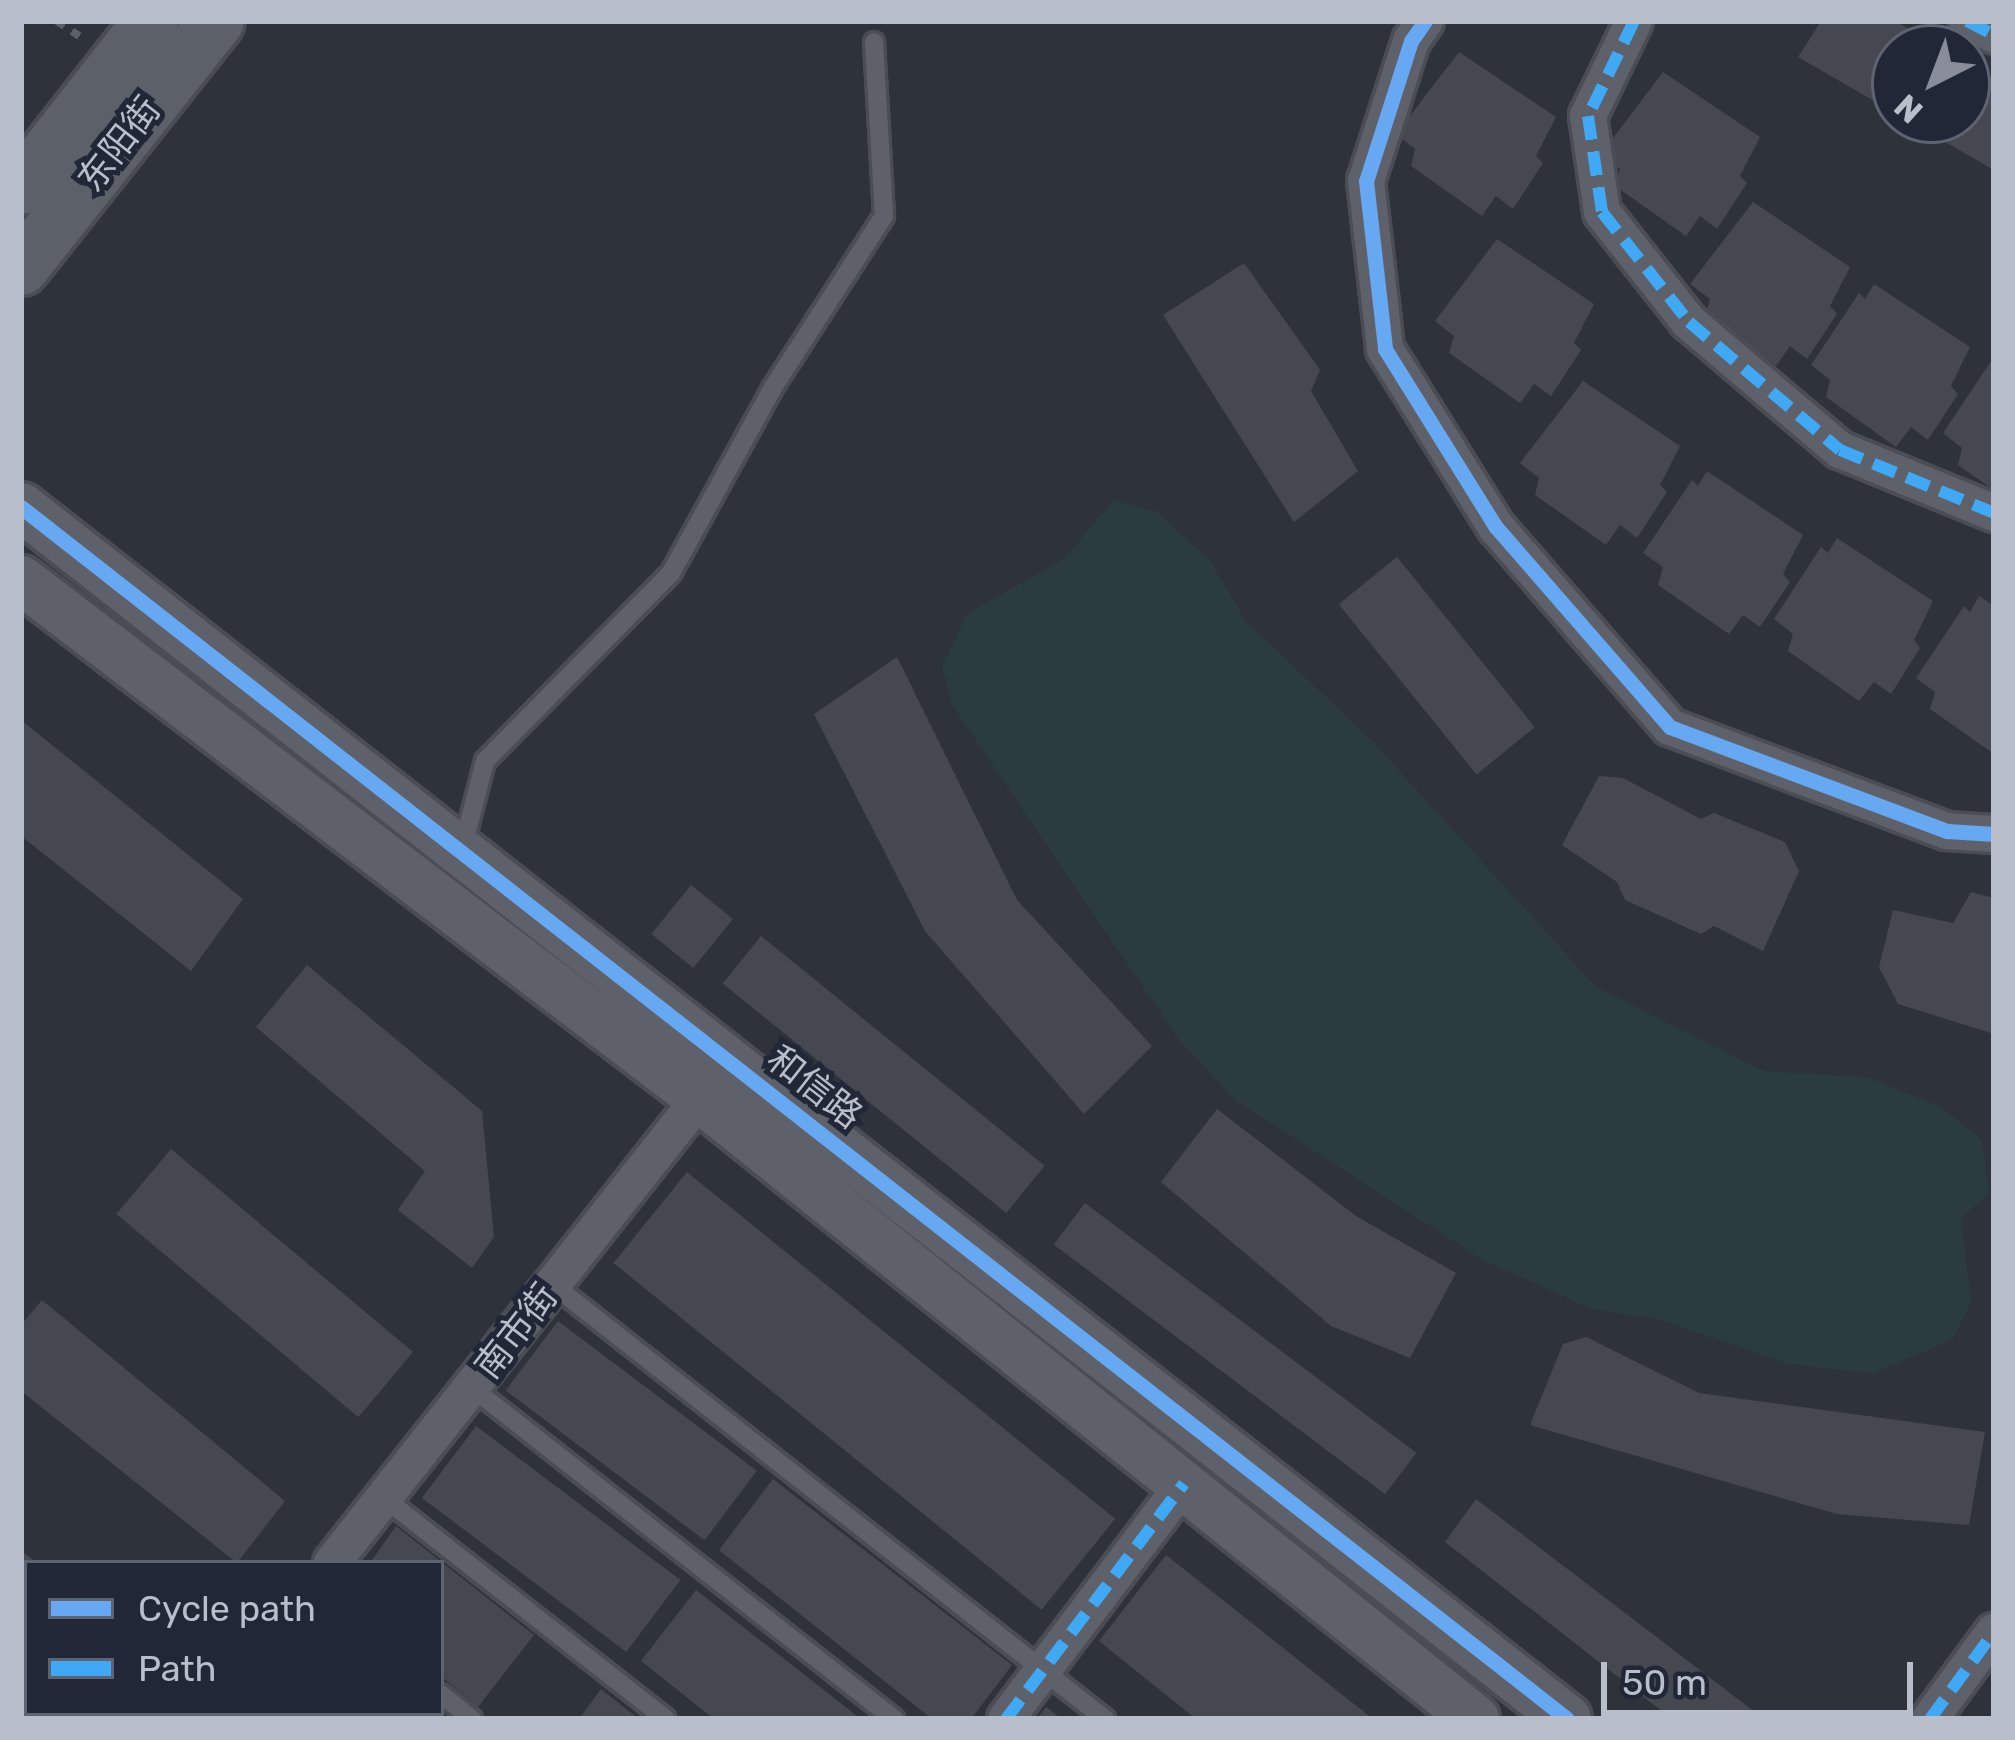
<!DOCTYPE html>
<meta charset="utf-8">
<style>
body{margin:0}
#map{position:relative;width:2015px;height:1740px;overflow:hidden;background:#2e323b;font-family:Rubik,"Noto Sans SC",sans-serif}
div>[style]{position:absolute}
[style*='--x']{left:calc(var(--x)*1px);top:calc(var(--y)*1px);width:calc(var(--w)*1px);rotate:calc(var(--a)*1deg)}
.green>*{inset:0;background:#2b3c41}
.building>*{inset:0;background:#454850;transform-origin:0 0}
.path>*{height:8px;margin-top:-4px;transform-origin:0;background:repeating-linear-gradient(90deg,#5b6066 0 9px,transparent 0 18px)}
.roads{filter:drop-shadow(3px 0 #4a4d54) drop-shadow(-3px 0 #4a4d54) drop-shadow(0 3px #4a4d54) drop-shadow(0 -3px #4a4d54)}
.service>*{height:18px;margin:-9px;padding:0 9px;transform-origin:9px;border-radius:9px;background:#5e6169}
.minor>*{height:36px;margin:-18px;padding:0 18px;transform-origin:18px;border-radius:18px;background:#5e6169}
.tertiary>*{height:48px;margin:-24px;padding:0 24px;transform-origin:24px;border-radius:24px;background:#5e6169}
.secondary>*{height:54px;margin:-27px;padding:0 27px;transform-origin:27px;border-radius:27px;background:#5c6068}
.quiet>*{height:12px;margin-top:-6px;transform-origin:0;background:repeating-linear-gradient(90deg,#3fa9f5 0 24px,transparent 0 36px)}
.cycleway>*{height:15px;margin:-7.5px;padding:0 7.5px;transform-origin:7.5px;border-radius:7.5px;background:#66a8f1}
span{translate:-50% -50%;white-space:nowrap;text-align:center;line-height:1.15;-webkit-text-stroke:10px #212737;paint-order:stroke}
.street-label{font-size:36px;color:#b9becb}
.frame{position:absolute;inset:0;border:24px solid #b9becb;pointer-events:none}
.legend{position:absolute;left:24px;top:1560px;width:420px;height:156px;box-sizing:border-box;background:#212737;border:3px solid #5e6372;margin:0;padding:15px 21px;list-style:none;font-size:36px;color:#b9becb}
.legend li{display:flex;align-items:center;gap:24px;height:60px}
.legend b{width:60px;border:3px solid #5e6372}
.north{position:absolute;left:1871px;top:24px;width:120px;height:120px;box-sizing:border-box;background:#212737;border:3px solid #5e6372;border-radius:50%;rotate:222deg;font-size:33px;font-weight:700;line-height:48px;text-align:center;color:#b9becb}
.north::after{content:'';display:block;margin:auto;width:42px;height:54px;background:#888d99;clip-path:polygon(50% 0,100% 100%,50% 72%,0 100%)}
.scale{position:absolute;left:1601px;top:1662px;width:312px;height:54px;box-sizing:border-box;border:6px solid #b9becb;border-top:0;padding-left:15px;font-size:36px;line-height:42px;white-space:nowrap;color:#b9becb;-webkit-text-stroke:9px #212737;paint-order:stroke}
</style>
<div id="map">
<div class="green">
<div style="clip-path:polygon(1114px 500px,1157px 512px,1211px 562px,1245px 620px,1374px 743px,1596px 987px,1763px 1071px,1867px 1077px,1942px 1108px,1982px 1140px,1989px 1193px,1961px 1218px,1971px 1302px,1953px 1339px,1873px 1373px,1789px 1364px,1658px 1319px,1592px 1309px,1481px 1259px,1237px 1101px,1179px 1040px,952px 705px,942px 666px,968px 613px,1064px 559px)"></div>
</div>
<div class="building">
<div style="clip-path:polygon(1821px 21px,1896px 21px,1939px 48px,1895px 48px,1895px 113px,1798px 57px)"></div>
<div style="clip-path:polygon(1459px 52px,1556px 117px,1536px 156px,1543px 163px,1513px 209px,1496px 196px,1482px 216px,1411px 166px,1415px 149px,1396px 134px)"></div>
<div style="clip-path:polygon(1967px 65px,1994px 82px,1994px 170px,1907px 120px,1967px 120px)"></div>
<div style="clip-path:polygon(1663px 72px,1760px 137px,1740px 176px,1747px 183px,1717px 229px,1700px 216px,1686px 236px,1615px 186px,1620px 169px,1601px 154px)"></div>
<div style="clip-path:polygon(1753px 202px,1850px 267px,1830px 306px,1837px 314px,1807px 359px,1790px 346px,1776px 366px,1705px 316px,1710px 299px,1690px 284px)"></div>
<div style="clip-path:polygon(1497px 239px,1594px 304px,1574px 343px,1581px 350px,1551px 396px,1534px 384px,1520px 403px,1449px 353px,1454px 336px,1435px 321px)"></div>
<div style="clip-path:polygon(1244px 263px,1320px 370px,1311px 391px,1358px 471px,1294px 522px,1163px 315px)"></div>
<div style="clip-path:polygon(1874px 284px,1970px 347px,1951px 386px,1958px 394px,1928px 440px,1911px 427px,1896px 447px,1826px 397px,1830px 380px,1811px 365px,1859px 293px,1865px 299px)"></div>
<div style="clip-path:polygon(1991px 361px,1994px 364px,1994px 490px,1958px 465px,1962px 448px,1943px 433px)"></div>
<div style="clip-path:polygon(1583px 381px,1680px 446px,1660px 485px,1667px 492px,1637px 538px,1620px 525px,1606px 545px,1535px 495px,1539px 478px,1520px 463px)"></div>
<div style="clip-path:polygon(1707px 471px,1803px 535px,1783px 574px,1790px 582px,1760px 627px,1743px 615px,1729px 634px,1658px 585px,1663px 567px,1643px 553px,1692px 480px,1698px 486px)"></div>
<div style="clip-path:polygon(1837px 538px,1933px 601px,1914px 640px,1920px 648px,1891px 694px,1874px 682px,1859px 701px,1788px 651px,1793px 634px,1774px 619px,1821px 547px,1828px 553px)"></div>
<div style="left:1397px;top:557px;width:219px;height:75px;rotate:51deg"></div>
<div style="clip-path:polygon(1979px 596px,1994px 606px,1994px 754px,1930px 709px,1935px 692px,1916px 678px,1964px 606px,1970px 612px)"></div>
<div style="clip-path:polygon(897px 657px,1017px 900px,1152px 1046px,1084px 1114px,925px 931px,814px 714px)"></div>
<div style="clip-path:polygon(21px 720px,243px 899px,191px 971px,21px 836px)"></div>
<div style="clip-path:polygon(1599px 776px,1623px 778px,1701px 819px,1714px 813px,1785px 842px,1799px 871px,1763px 951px,1714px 926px,1701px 934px,1625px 900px,1617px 882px,1562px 845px)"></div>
<div style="left:691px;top:885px;width:54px;height:63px;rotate:39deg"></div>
<div style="clip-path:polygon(1971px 892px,1994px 898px,1994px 1034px,1898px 1004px,1879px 967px,1893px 910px,1953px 923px)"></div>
<div style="left:761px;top:936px;width:365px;height:61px;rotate:39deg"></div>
<div style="clip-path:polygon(307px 965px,482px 1111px,494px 1237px,472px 1268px,398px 1210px,425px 1171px,256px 1027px)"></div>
<div style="clip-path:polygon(1217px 1109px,1356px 1216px,1456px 1273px,1410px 1358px,1331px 1326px,1161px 1182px)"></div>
<div style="left:171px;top:1149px;width:316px;height:85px;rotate:40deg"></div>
<div style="left:687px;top:1172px;width:551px;height:117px;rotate:39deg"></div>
<div style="left:1085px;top:1203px;width:415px;height:52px;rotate:37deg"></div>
<div style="clip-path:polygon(42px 1300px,285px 1501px,237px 1563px,21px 1391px,21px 1325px)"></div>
<div style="left:558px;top:1321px;width:249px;height:87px;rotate:37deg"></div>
<div style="clip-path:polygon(1586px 1337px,1699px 1393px,1985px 1432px,1969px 1525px,1837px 1514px,1530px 1425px,1563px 1344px)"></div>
<div style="left:476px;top:1426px;width:256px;height:90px;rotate:37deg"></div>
<div style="clip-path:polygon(773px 1479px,1012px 1665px,971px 1719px,932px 1719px,719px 1550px)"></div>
<div style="clip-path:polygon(1476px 1499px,1764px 1719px,1672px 1719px,1445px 1542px)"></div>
<div style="clip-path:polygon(396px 1526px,534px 1635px,478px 1707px,441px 1676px,441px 1563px,370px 1563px)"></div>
<div style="clip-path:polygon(21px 1550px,37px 1563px,27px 1563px,27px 1660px)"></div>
<div style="clip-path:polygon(1166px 1555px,1373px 1719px,1196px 1719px,1099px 1641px)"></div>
<div style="clip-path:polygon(696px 1590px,861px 1719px,714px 1719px,641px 1661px)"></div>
<div style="clip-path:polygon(601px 1689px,639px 1719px,579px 1719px)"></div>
<div style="clip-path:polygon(1046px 1707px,1062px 1719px,1037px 1719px)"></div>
<div style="clip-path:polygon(93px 1713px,123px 1713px,118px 1719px)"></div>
<div style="left:272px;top:1713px;width:145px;height:9px"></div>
</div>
<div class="path">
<div style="--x:57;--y:21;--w:29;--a:34"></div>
</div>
<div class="roads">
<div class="service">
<div style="--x:462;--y:850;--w:92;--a:-75.5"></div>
<div style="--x:485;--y:761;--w:264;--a:-45.3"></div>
<div style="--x:671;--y:573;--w:210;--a:-61.2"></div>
<div style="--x:772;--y:389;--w:206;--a:-57.1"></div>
<div style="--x:884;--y:216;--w:174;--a:-93.3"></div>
<div style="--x:552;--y:1284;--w:704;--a:38.19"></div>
<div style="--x:471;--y:1387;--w:538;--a:38.13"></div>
<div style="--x:384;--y:1498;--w:358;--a:38.1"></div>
<div style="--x:441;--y:1694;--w:40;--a:39"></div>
</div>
<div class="minor">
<div style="--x:1425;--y:21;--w:24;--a:125"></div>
<div style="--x:1411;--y:41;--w:147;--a:107.8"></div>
<div style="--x:1366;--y:181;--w:169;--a:83.5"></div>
<div style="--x:1385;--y:349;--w:210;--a:58.1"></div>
<div style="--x:1496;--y:527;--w:265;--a:49"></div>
<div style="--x:1670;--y:727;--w:296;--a:20.6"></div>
<div style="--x:1947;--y:831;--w:47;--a:3.7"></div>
<div style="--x:1634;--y:21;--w:106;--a:115.8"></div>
<div style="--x:1588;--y:116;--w:97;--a:81.7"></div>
<div style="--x:1602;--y:212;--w:140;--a:51.7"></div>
<div style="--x:1689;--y:322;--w:198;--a:40.3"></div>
<div style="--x:1840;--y:450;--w:166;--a:22.2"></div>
<div style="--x:1967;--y:21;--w:30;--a:27"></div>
<div style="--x:332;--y:1563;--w:593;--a:-51.64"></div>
<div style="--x:208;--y:1719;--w:8;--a:-50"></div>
<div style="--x:1006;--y:1719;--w:295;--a:-52.9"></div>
<div style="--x:1930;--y:1719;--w:108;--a:-53.7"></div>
</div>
<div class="tertiary">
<div style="--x:21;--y:507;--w:1964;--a:38.09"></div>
<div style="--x:21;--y:580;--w:854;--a:37.34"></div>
<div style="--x:700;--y:1098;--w:993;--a:38.7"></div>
</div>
<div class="secondary">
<div style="--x:21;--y:187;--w:211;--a:-51.9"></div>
<div style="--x:21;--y:268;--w:315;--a:-51.6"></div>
</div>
</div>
<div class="quiet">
<div style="--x:1634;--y:21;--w:106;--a:115.8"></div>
<div style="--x:1588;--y:116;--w:97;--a:81.7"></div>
<div style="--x:1602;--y:212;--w:140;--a:51.7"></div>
<div style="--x:1689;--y:322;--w:198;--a:40.3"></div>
<div style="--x:1840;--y:450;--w:166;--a:22.2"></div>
<div style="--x:1967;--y:21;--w:30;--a:27"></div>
<div style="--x:209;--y:1718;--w:2;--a:27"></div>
<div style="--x:1006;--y:1719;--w:295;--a:-52.9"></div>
<div style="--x:1930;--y:1719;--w:108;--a:-53.7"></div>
</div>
<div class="cycleway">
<div style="--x:1425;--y:21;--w:24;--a:125"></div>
<div style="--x:1411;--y:41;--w:147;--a:107.8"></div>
<div style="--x:1366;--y:181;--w:169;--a:83.5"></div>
<div style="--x:1385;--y:349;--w:210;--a:58.1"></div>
<div style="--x:1496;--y:527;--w:265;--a:49"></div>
<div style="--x:1670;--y:727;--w:296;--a:20.6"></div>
<div style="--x:1947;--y:831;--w:47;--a:3.7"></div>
<div style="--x:21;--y:507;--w:1964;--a:38.09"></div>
</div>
<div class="street-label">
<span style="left:119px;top:144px;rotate:-52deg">东阳街</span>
<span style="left:815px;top:1087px;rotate:38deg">和信路</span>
<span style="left:516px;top:1331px;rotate:-52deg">南市街</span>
</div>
<div class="frame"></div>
<ul class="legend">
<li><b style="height:15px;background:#66a8f1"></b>Cycle path</li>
<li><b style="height:15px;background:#3fa9f5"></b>Path</li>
</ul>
<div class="north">N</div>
<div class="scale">50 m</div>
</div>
